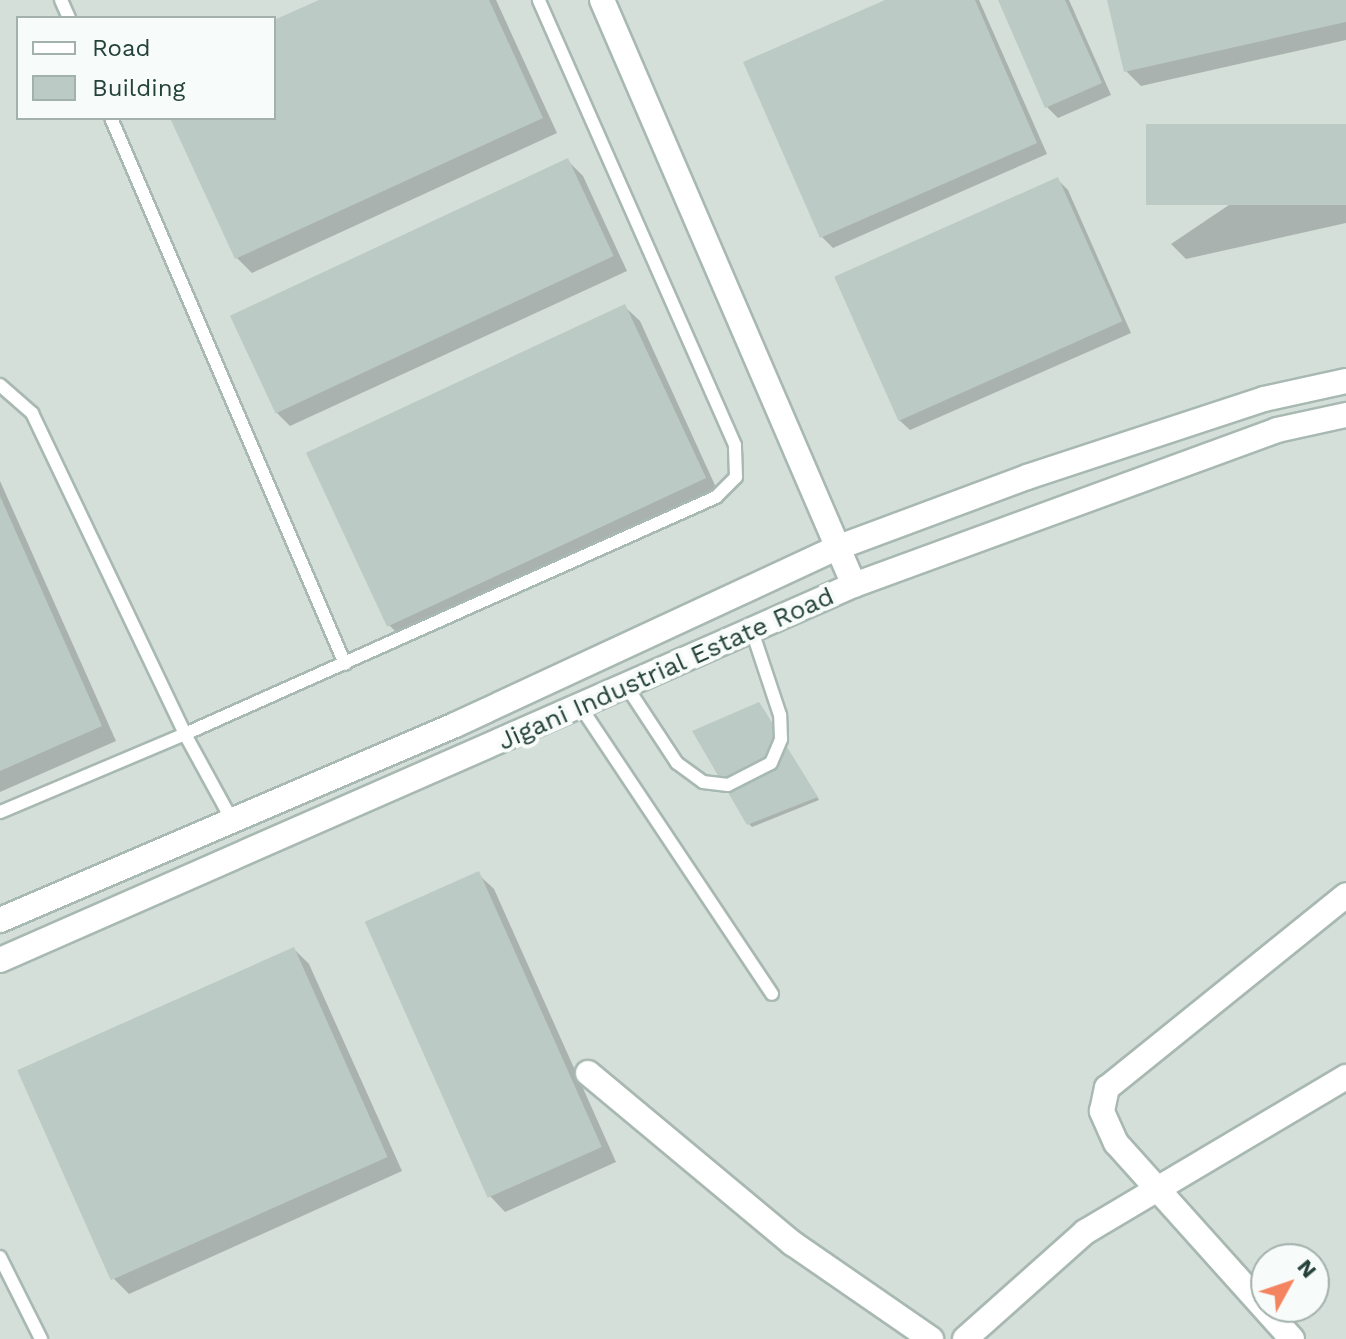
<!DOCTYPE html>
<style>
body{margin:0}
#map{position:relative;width:1346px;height:1339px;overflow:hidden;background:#e6efeb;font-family:"Work Sans",sans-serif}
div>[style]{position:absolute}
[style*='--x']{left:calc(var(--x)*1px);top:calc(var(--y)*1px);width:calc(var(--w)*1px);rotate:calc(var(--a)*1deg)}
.built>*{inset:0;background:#d4dfda}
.shadow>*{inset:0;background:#0003}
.building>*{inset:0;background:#bbcac4;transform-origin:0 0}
.roads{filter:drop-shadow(2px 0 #a8b8b2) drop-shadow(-2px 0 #a8b8b2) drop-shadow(0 2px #a8b8b2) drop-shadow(0 -2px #a8b8b2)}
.lane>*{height:12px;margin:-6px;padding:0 6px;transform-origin:6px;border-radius:6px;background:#fff}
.street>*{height:24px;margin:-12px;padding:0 12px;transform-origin:12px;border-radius:12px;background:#fff}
.secondary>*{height:24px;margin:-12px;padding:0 12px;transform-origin:12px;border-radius:12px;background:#fff}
span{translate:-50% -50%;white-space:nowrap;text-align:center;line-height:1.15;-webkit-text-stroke:8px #f7fbf9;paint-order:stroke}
.street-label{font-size:26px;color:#24423a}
.legend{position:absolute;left:16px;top:16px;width:260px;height:104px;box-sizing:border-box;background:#f7fbf9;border:2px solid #a3b1ad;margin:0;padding:10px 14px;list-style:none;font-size:24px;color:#24423a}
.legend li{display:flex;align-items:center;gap:16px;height:40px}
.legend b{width:40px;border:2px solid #a3b1ad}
.north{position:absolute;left:1250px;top:1243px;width:80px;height:80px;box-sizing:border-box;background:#f7fbf9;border:2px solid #a3b1ad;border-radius:50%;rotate:50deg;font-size:22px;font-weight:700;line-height:32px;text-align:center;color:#24423a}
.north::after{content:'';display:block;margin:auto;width:28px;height:36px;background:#f4845f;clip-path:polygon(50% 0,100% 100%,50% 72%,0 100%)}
</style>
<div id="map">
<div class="built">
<div style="clip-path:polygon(evenodd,0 0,1346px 0,1346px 1339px,0 1339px,0 0,18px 18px,274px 18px,274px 118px,18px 118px,18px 18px,0 0,1266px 1259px,1314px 1259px,1314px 1307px,1266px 1307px,1266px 1259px)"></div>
</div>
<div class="shadow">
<div style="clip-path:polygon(323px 0,496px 0,557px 133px,252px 273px,237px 258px,172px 118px,274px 118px,274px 23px)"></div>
<div style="clip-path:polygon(890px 0,979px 0,1047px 154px,833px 248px,822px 237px)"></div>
<div style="clip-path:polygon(1000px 0,1069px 0,1111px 95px,1058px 118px,1047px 107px)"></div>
<div style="clip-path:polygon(1110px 0,1346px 0,1346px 40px,1141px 86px,1126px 71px)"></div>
<div style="clip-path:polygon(1346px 126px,1346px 223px,1186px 259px,1171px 244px)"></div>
<div style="clip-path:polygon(568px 161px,583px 176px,627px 271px,290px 426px,275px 411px)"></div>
<div style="clip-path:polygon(1057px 179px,1068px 190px,1131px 333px,910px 430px,898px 419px)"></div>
<div style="clip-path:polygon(624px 306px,640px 321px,719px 494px,403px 639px,388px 624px)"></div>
<div style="clip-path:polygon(0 481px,116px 741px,0 792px)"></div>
<div style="clip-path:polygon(762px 707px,819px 800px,752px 827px,749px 824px)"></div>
<div style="clip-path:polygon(478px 874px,494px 889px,616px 1162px,505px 1212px,490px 1196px)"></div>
<div style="clip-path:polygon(294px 949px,309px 964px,402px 1171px,129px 1294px,114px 1279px)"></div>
</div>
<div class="building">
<div style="clip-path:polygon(319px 0,489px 0,543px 118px,235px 259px,170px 118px,274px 118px,274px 20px)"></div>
<div style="clip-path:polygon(885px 0,975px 0,1037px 143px,820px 238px,743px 62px)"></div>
<div style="clip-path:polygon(998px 0,1065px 0,1102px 83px,1045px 108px)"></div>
<div style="clip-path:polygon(1107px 0,1346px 0,1346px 22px,1124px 72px)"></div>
<div style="left:1346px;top:124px;width:81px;height:200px;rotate:90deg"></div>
<div style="left:568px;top:158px;width:108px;height:373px;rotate:65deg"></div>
<div style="left:1058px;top:177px;width:158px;height:245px;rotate:66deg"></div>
<div style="left:625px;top:304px;width:192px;height:352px;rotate:65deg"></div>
<div style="clip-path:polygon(0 496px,102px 726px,0 771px)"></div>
<div style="clip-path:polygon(759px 702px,818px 797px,747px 825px,692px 731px)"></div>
<div style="left:479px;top:871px;width:302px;height:125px;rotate:66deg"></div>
<div style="left:294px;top:947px;width:230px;height:303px;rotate:66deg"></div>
</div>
<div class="roads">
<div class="lane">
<div style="--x:61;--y:0;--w:20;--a:66"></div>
<div style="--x:111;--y:118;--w:594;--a:66.8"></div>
<div style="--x:0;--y:385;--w:43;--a:41.2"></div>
<div style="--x:32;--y:413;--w:356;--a:64.5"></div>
<div style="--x:185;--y:734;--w:201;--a:157.1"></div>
<div style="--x:627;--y:687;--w:91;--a:56.7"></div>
<div style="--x:677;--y:763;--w:32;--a:36"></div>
<div style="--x:703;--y:782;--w:25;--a:7"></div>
<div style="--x:728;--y:785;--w:48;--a:-27.1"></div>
<div style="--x:771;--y:763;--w:26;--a:-67"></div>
<div style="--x:781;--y:739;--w:24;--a:-92"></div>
<div style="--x:780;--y:715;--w:89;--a:-108.4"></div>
<div style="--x:580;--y:706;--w:346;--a:56.3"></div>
<div style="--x:232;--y:820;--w:98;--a:-118.7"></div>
<div style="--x:185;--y:734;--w:581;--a:-24.05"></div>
<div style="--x:716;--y:497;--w:28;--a:-45"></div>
<div style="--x:736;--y:477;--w:32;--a:-92"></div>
<div style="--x:735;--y:445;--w:486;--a:-113.8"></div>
<div style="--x:0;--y:1257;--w:92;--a:63.4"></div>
</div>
<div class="street">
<div style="--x:602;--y:0;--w:637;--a:66.7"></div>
<div style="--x:588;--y:1073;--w:266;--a:39.8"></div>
<div style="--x:792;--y:1243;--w:169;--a:34.6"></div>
<div style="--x:1292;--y:1339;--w:263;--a:-131.9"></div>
<div style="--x:1116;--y:1143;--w:35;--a:-114"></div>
<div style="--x:1102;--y:1111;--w:24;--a:-78"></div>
<div style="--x:1107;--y:1088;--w:307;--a:-38.9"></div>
</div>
<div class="secondary">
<div style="--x:0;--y:920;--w:495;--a:-23.2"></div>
<div style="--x:455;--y:725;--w:423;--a:-24.9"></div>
<div style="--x:839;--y:547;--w:201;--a:-20.4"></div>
<div style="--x:1027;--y:477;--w:250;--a:-18.2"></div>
<div style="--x:1264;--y:399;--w:84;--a:-12.4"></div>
<div style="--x:0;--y:960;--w:933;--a:-23.71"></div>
<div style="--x:854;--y:585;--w:451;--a:-20.1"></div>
<div style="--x:1277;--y:430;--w:71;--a:-12.3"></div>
<div style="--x:965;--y:1339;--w:161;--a:-41.7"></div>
<div style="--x:1085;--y:1232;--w:304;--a:-30.7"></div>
</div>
</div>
<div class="street-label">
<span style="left:666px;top:669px;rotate:-24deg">Jigani Industrial Estate Road</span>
</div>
<ul class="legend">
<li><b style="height:10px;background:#fff"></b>Road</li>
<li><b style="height:22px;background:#bbcac4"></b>Building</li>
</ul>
<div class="north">N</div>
</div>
